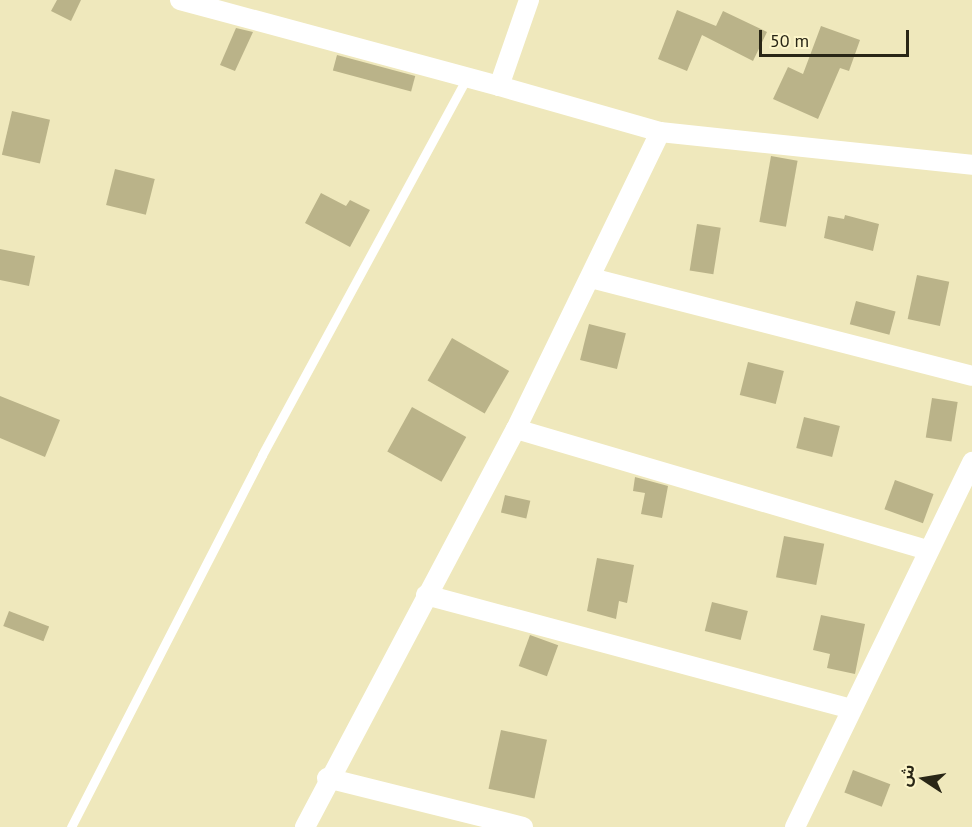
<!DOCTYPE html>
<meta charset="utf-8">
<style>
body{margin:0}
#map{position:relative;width:972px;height:827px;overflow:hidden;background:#efe8bc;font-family:"PT Sans","Noto Sans Arabic",sans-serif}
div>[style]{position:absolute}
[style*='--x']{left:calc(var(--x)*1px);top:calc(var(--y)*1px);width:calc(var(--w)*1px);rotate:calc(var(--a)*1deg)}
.building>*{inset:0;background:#bab389;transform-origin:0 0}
.lane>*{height:9px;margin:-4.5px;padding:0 4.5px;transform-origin:4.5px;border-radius:4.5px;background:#fff}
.street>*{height:20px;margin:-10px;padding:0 10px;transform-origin:10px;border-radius:10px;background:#fff}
span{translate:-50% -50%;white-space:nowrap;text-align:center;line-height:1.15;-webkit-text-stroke:5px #fcf5c9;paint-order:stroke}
.north{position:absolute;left:894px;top:749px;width:60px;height:60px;-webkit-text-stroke:4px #fcf5c9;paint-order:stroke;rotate:282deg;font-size:16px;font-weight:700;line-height:24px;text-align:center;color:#292616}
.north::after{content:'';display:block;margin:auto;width:21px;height:27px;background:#292616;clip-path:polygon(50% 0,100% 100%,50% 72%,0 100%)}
.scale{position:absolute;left:759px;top:30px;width:150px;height:27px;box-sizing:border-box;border:3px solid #292616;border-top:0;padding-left:8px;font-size:18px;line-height:21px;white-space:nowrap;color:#292616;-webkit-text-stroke:4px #fcf5c9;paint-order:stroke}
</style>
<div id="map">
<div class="building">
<div style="clip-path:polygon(57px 0,81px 0,71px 21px,51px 11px)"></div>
<div style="clip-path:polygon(677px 10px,716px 26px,723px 11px,767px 32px,753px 61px,702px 35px,687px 71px,658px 59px)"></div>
<div style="clip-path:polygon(821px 26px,860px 40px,849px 71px,840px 68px,818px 119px,773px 99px,788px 67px,803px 74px)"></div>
<div style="clip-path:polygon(236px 28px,253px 32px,235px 71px,220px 65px)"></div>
<div style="left:337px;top:55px;width:81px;height:16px;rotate:15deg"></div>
<div style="left:12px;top:111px;width:39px;height:45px;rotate:13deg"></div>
<div style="left:771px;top:156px;width:27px;height:67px;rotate:10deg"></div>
<div style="left:115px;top:169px;width:41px;height:37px;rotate:14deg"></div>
<div style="clip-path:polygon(321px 193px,346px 206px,350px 200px,370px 210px,350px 247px,305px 223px)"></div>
<div style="clip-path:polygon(845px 215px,879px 224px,873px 251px,824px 238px,828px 216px,844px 219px)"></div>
<div style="left:697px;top:224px;width:24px;height:47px;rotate:9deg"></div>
<div style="clip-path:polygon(0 249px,35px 256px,29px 286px,0 280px)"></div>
<div style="left:917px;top:275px;width:33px;height:45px;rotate:12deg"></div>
<div style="left:856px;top:301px;width:41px;height:24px;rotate:15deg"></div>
<div style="left:589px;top:324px;width:38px;height:37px;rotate:14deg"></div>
<div style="left:452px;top:338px;width:66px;height:49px;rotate:30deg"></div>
<div style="left:748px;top:362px;width:37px;height:34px;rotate:14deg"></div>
<div style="clip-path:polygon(0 396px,60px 420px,45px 457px,0 438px)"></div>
<div style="left:932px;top:398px;width:26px;height:40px;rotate:9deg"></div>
<div style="left:412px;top:407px;width:62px;height:51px;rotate:29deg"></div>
<div style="left:804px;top:417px;width:37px;height:32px;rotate:14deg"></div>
<div style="clip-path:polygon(635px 477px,668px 486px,662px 518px,641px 514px,645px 493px,633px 491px)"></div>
<div style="left:895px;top:480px;width:41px;height:31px;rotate:20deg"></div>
<div style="left:505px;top:495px;width:26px;height:18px;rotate:13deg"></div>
<div style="left:784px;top:536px;width:41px;height:42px;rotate:11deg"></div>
<div style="clip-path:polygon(597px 558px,634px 565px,627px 603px,619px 601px,616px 619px,587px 611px)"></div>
<div style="left:712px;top:602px;width:37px;height:30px;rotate:14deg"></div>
<div style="left:9px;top:611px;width:43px;height:16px;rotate:21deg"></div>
<div style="clip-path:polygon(821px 615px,865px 624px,855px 674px,827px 668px,830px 654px,813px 650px)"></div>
<div style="left:530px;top:635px;width:30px;height:33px;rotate:20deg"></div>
<div style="left:501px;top:730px;width:47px;height:60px;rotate:12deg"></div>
<div style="left:853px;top:770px;width:40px;height:24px;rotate:21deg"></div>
</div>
<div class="lane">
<div style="--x:71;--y:827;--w:418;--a:-62.8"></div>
<div style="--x:262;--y:455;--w:430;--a:-61.5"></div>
</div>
<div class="street">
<div style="--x:180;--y:0;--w:330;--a:15.1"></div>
<div style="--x:529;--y:0;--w:91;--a:109.2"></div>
<div style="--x:499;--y:86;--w:167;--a:15.9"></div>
<div style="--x:660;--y:132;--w:314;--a:6"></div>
<div style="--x:591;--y:278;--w:393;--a:14.4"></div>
<div style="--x:516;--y:429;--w:426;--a:16.4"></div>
<div style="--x:426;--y:595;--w:440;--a:15"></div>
<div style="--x:327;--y:778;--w:202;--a:14"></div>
<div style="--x:305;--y:827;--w:450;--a:-62.1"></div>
<div style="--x:516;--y:429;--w:330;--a:-64.1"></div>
<div style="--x:795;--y:827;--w:406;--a:-64.1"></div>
</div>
<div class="north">ش</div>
<div class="scale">50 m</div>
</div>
